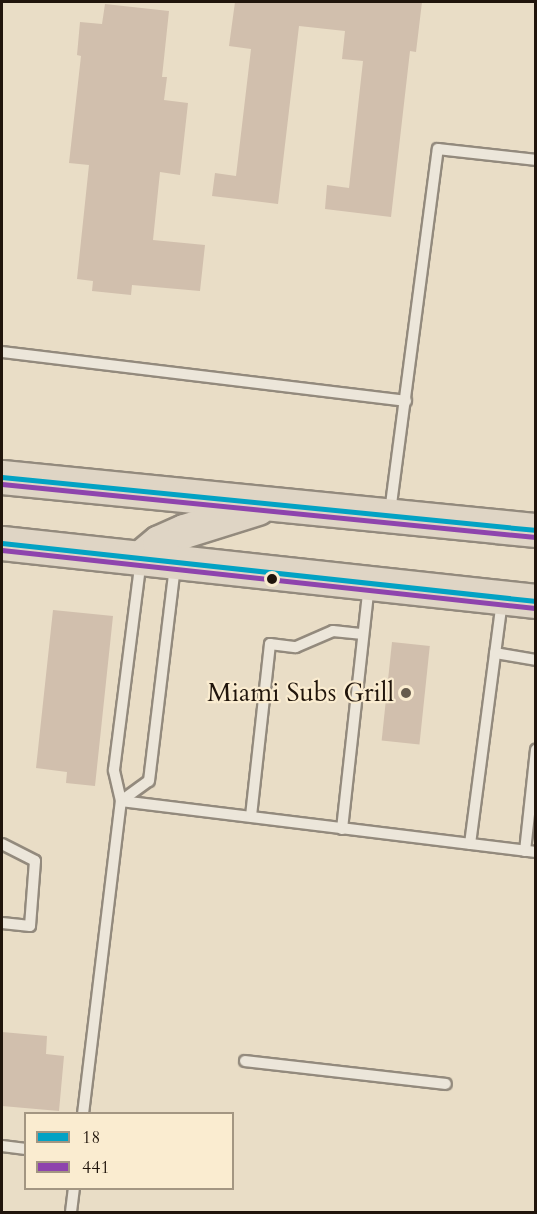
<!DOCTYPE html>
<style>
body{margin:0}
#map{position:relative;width:537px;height:1214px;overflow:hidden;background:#e9ddc6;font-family:Cardo,serif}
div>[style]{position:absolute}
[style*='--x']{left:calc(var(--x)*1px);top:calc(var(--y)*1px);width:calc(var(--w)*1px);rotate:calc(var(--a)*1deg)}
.building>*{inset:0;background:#d1bfad;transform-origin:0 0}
.roads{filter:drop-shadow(2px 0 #938a7d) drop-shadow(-2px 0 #938a7d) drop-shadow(0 2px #938a7d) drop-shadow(0 -2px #938a7d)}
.lane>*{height:10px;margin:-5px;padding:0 5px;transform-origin:5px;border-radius:5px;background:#ece6da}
.primary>*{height:33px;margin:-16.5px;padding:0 16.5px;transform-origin:16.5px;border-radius:16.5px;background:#dfd5c5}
.bus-1>*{height:4.5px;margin:-2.25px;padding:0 2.25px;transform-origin:2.25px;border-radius:2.25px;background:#02a2c4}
.bus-2>*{height:4.5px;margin:-2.25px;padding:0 2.25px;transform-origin:2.25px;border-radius:2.25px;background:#8e44ad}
.dots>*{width:16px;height:16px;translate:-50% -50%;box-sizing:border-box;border:3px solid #faecd0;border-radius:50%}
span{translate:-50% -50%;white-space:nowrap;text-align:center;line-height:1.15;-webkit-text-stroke:4.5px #faecd0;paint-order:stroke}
.poi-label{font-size:26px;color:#20150c}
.right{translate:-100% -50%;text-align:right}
.frame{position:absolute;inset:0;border:3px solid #20150c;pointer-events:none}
.legend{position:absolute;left:24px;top:1112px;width:210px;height:78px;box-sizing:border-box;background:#faecd0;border:2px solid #a39682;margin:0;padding:8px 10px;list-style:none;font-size:18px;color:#20150c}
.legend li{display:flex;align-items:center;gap:12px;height:30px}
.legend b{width:30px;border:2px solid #a39682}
</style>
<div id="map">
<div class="building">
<div style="clip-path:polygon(235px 2px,422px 2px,416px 52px,410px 51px,391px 217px,325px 209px,327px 185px,349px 188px,363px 61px,342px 59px,345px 31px,299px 26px,278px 204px,212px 196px,215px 173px,236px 176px,251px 49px,229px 46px)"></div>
<div style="clip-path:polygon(105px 4px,169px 11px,162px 77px,167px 77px,164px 100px,188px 103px,180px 175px,160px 172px,153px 240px,205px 245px,200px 291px,132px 285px,131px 295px,92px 291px,93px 281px,77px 279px,89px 165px,69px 163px,81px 56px,77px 55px,80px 22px,102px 24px)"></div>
<div style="clip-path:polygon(53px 610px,113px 616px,95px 786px,66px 783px,67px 772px,36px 768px)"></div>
<div style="left:392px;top:642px;width:38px;height:99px;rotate:6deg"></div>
<div style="clip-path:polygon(2px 1032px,47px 1036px,46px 1054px,64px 1056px,59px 1111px,2px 1106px)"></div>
</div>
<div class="roads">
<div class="lane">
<div style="--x:2;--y:352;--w:407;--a:6.9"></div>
<div style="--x:390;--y:512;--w:366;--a:-82.5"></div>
<div style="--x:438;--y:149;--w:99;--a:6.4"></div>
<div style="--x:495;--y:653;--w:42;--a:9.7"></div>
<div style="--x:121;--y:801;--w:418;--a:7"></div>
<div style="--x:121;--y:801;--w:34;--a:-36"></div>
<div style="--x:149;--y:781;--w:218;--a:-83.1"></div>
<div style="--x:251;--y:816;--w:173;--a:-83.7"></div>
<div style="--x:270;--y:644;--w:26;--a:7"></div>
<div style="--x:296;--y:647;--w:40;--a:-23.4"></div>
<div style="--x:333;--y:631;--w:30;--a:6"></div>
<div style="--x:342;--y:829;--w:244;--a:-83.7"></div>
<div style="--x:2;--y:844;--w:37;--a:27"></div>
<div style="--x:35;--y:861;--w:65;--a:94.4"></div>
<div style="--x:30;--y:926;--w:28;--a:-174"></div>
<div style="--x:470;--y:844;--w:245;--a:-82.5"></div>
<div style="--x:525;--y:851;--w:102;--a:-83.8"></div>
<div style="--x:245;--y:1061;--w:202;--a:6.5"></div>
<div style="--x:83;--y:1114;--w:315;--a:-83.1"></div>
<div style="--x:121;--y:801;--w:32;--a:-103"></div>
<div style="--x:114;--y:770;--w:212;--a:-82.7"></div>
<div style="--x:2;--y:1146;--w:24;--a:7"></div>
<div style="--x:71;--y:1212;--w:24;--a:-83"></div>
</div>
<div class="primary">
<div style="--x:2;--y:477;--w:537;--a:5.67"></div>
<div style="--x:2;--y:543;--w:537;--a:6.2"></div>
<div style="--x:141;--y:557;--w:23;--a:-40"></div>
<div style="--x:159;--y:542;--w:27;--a:-24"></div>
<div style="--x:184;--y:531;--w:77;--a:-17.3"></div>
</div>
</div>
<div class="bus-1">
<div style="--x:2;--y:477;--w:537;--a:5.67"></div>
<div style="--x:2;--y:543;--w:537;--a:6.2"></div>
</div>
<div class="bus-2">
<div style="--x:2;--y:484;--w:536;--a:5.68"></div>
<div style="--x:2;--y:550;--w:536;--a:6.21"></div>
</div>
<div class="dots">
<div style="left:272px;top:579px;background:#20150c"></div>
<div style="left:406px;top:693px;background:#665b4d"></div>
</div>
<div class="poi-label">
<span class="right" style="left:394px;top:693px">Miami Subs Grill</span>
</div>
<div class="frame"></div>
<ul class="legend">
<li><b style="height:8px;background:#02a2c4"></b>18</li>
<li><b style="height:8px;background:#8e44ad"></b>441</li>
</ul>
</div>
